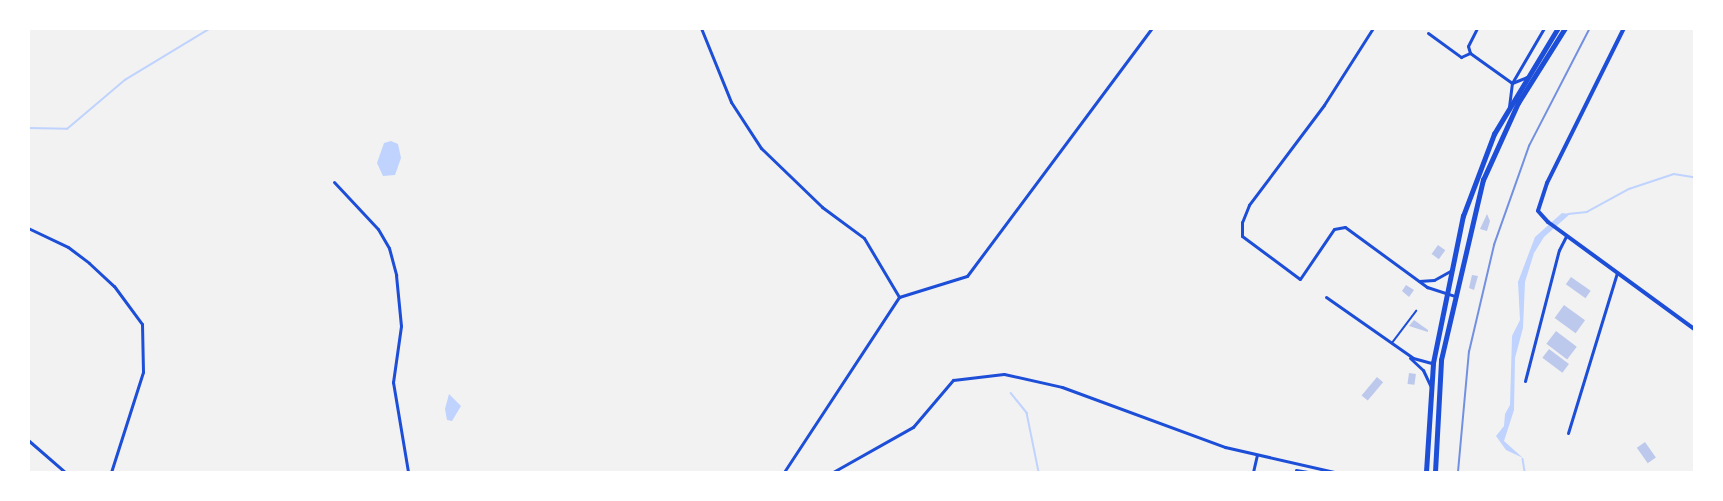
<!DOCTYPE html>
<style>
body{margin:0}
#map{position:relative;width:1723px;height:501px;overflow:hidden;background:#f2f2f2;font-family:"Fira Sans Condensed",sans-serif}
div>[style]{position:absolute}
[style*='--x']{left:calc(var(--x)*1px);top:calc(var(--y)*1px);width:calc(var(--w)*1px);rotate:calc(var(--a)*1deg)}
.water>*{inset:0;background:#bfd3fe}
.stream>*{height:1.5px;margin:-0.75px;padding:0 0.75px;transform-origin:0.75px;border-radius:0.75px;background:#bfd3fe}
.building>*{inset:0;background:#bdc9ec;transform-origin:0 0}
.service>*{height:1.5px;margin:-0.75px;padding:0 0.75px;transform-origin:0.75px;border-radius:0.75px;background:#1d4ed8}
.minor>*{height:3px;margin:-1.5px;padding:0 1.5px;transform-origin:1.5px;border-radius:1.5px;background:#1d4ed8}
.tertiary>*{height:4px;margin:-2px;padding:0 2px;transform-origin:2px;border-radius:2px;background:#1d4ed8}
.primary>*{height:4.5px;margin:-2.25px;padding:0 2.25px;transform-origin:2.25px;border-radius:2.25px;background:#1d4ed8}
.rail>*{height:1.5px;margin:-0.75px;padding:0 0.75px;transform-origin:0.75px;border-radius:0.75px;background:#7290e2}
span{translate:-50% -50%;white-space:nowrap;text-align:center;line-height:1.15;-webkit-text-stroke:4.5px #fff;paint-order:stroke}
.frame{position:absolute;inset:0;border:30px solid #fff;pointer-events:none}
</style>
<div id="map">
<div class="water">
<div style="clip-path:polygon(391px 141px,398px 144px,401px 158px,395px 175px,383px 176px,377px 163px,384px 143px)"></div>
<div style="clip-path:polygon(1562px 213px,1570px 214px,1544px 237px,1534px 253px,1525px 282px,1523px 328px,1515px 358px,1514px 410px,1504px 441px,1523px 458px,1506px 450px,1496px 436px,1504px 426px,1505px 414px,1510px 405px,1512px 336px,1520px 320px,1518px 282px,1535px 237px)"></div>
<div style="clip-path:polygon(449px 394px,461px 406px,452px 421px,447px 420px,445px 409px)"></div>
</div>
<div class="stream">
<div style="--x:28;--y:128;--w:39;--a:1"></div>
<div style="--x:67;--y:129;--w:76;--a:-40.2"></div>
<div style="--x:125;--y:80;--w:100;--a:-31.2"></div>
<div style="--x:1568;--y:214;--w:19;--a:-6"></div>
<div style="--x:1587;--y:212;--w:48;--a:-28.7"></div>
<div style="--x:1629;--y:189;--w:47;--a:-18.4"></div>
<div style="--x:1674;--y:174;--w:20;--a:9"></div>
<div style="--x:1011;--y:393;--w:26;--a:51"></div>
<div style="--x:1027;--y:413;--w:60;--a:78.5"></div>
<div style="--x:1523;--y:459;--w:13;--a:81"></div>
</div>
<div class="building">
<div style="clip-path:polygon(1487px 214px,1490px 221px,1487px 231px,1480px 229px)"></div>
<div style="left:1438px;top:245px;width:9px;height:11px;rotate:36deg"></div>
<div style="clip-path:polygon(1472px 275px,1478px 276px,1474px 290px,1469px 288px)"></div>
<div style="left:1571px;top:277px;width:24px;height:9px;rotate:35deg"></div>
<div style="clip-path:polygon(1406px 285px,1414px 290px,1409px 297px,1402px 291px)"></div>
<div style="left:1564px;top:305px;width:26px;height:16px;rotate:36deg"></div>
<div style="clip-path:polygon(1414px 320px,1428px 330px,1428px 332px,1409px 326px)"></div>
<div style="left:1556px;top:331px;width:26px;height:16px;rotate:37deg"></div>
<div style="left:1549px;top:349px;width:25px;height:11px;rotate:37deg"></div>
<div style="left:1409px;top:373px;width:7px;height:11px;rotate:8deg"></div>
<div style="left:1377px;top:377px;width:8px;height:24px;rotate:40deg"></div>
<div style="left:1645px;top:442px;width:19px;height:10px;rotate:55deg"></div>
</div>
<div class="service">
<div style="--x:1392;--y:343;--w:40;--a:-53"></div>
</div>
<div class="minor">
<div style="--x:701;--y:28;--w:80;--a:67.9"></div>
<div style="--x:731;--y:102;--w:55;--a:56.9"></div>
<div style="--x:761;--y:148;--w:85;--a:44"></div>
<div style="--x:822;--y:207;--w:52;--a:36.4"></div>
<div style="--x:864;--y:238;--w:69;--a:59.3"></div>
<div style="--x:1373;--y:28;--w:91;--a:122.5"></div>
<div style="--x:1324;--y:105;--w:125;--a:126.9"></div>
<div style="--x:1249;--y:205;--w:18;--a:112"></div>
<div style="--x:1242;--y:222;--w:14;--a:90"></div>
<div style="--x:1242;--y:236;--w:72;--a:36.6"></div>
<div style="--x:1300;--y:279;--w:60;--a:-55.8"></div>
<div style="--x:1334;--y:229;--w:11;--a:-10"></div>
<div style="--x:1345;--y:227;--w:102;--a:36.2"></div>
<div style="--x:1427;--y:287;--w:28;--a:18"></div>
<div style="--x:1428;--y:33;--w:41;--a:36"></div>
<div style="--x:1461;--y:57;--w:10;--a:-24"></div>
<div style="--x:1470;--y:53;--w:52;--a:35.5"></div>
<div style="--x:1512;--y:83;--w:16;--a:-22"></div>
<div style="--x:1470;--y:53;--w:7;--a:-106"></div>
<div style="--x:1468;--y:46;--w:20;--a:-63"></div>
<div style="--x:1512;--y:83;--w:64;--a:-59.8"></div>
<div style="--x:1509;--y:107;--w:24;--a:-83"></div>
<div style="--x:334;--y:182;--w:64;--a:46.9"></div>
<div style="--x:378;--y:229;--w:22;--a:60"></div>
<div style="--x:389;--y:248;--w:28;--a:75"></div>
<div style="--x:396;--y:275;--w:51;--a:84.4"></div>
<div style="--x:401;--y:326;--w:57;--a:98.1"></div>
<div style="--x:393;--y:382;--w:91;--a:80.5"></div>
<div style="--x:28;--y:228;--w:44;--a:25.4"></div>
<div style="--x:68;--y:247;--w:26;--a:37"></div>
<div style="--x:89;--y:263;--w:34;--a:43"></div>
<div style="--x:114;--y:286;--w:47;--a:53.6"></div>
<div style="--x:142;--y:324;--w:48;--a:88.8"></div>
<div style="--x:143;--y:372;--w:105;--a:107.7"></div>
<div style="--x:1419;--y:281;--w:15;--a:-4"></div>
<div style="--x:1434;--y:280;--w:18;--a:-29"></div>
<div style="--x:1326;--y:297;--w:106;--a:35"></div>
<div style="--x:1413;--y:358;--w:20;--a:15"></div>
<div style="--x:1410;--y:358;--w:18;--a:43"></div>
<div style="--x:1423;--y:370;--w:17;--a:65"></div>
<div style="--x:1525;--y:381;--w:135;--a:-75.5"></div>
<div style="--x:1559;--y:250;--w:16;--a:-63"></div>
<div style="--x:1568;--y:433;--w:167;--a:-73"></div>
<div style="--x:28;--y:440;--w:49;--a:40.9"></div>
<div style="--x:1296;--y:470;--w:12;--a:9"></div>
<div style="--x:784;--y:472;--w:209;--a:-56.7"></div>
<div style="--x:899;--y:297;--w:71;--a:-17.2"></div>
<div style="--x:967;--y:276;--w:309;--a:-53.3"></div>
<div style="--x:833;--y:472;--w:92;--a:-29.4"></div>
<div style="--x:913;--y:427;--w:62;--a:-49.6"></div>
<div style="--x:953;--y:380;--w:51;--a:-6.7"></div>
<div style="--x:1004;--y:374;--w:59;--a:12.6"></div>
<div style="--x:1062;--y:387;--w:174;--a:20.2"></div>
<div style="--x:1225;--y:447;--w:112;--a:12.9"></div>
<div style="--x:1253;--y:472;--w:17;--a:-77"></div>
<div style="--x:1336;--y:472;--w:6;--a:0"></div>
</div>
<div class="tertiary">
<div style="--x:1624;--y:28;--w:173;--a:116.4"></div>
<div style="--x:1547;--y:183;--w:29;--a:108"></div>
<div style="--x:1538;--y:211;--w:15;--a:48"></div>
<div style="--x:1548;--y:222;--w:181;--a:36.2"></div>
</div>
<div class="primary">
<div style="--x:1426;--y:472;--w:109;--a:-86.3"></div>
<div style="--x:1433;--y:363;--w:150;--a:-78.5"></div>
<div style="--x:1463;--y:216;--w:88;--a:-69.3"></div>
<div style="--x:1494;--y:134;--w:124;--a:-58.9"></div>
<div style="--x:1435;--y:472;--w:112;--a:-86.9"></div>
<div style="--x:1441;--y:360;--w:185;--a:-76.9"></div>
<div style="--x:1483;--y:180;--w:85;--a:-65.6"></div>
<div style="--x:1518;--y:103;--w:89;--a:-57.9"></div>
</div>
<div class="rail">
<div style="--x:1458;--y:472;--w:121;--a:-84.8"></div>
<div style="--x:1469;--y:352;--w:110;--a:-76.8"></div>
<div style="--x:1494;--y:245;--w:105;--a:-70.5"></div>
<div style="--x:1529;--y:146;--w:133;--a:-62.7"></div>
</div>
<div class="frame"></div>
</div>
